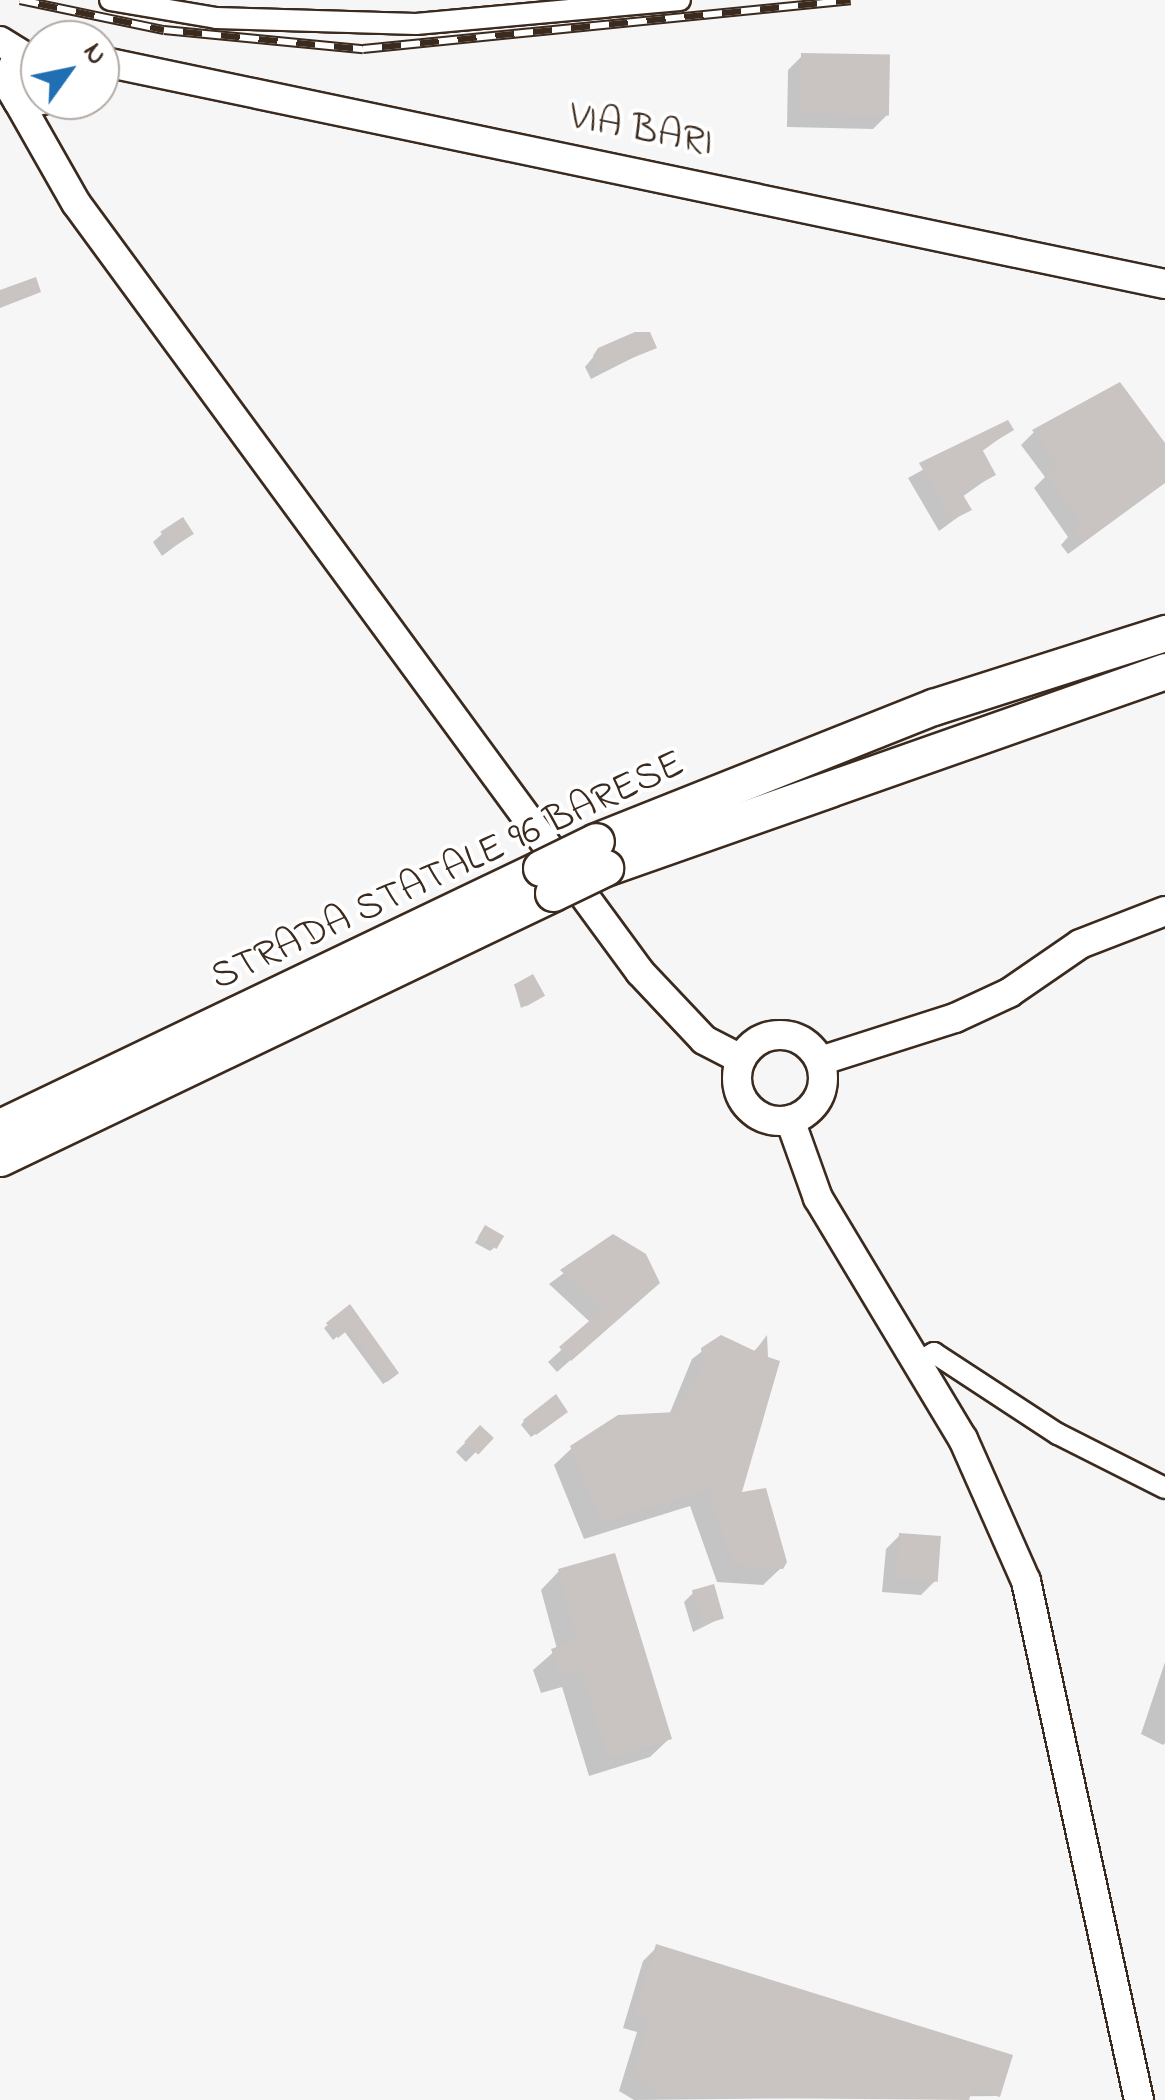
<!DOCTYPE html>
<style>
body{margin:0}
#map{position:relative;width:1165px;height:2100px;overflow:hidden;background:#f7f6f6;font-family:"Indie Flower",sans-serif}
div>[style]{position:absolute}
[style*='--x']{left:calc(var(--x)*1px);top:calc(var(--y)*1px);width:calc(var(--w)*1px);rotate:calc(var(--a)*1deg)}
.shadow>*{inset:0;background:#0003;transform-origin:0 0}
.building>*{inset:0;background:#c9c3c1;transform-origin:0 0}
.roads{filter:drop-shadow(2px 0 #3b2a1e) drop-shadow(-2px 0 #3b2a1e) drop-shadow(0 2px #3b2a1e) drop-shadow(0 -2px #3b2a1e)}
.street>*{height:20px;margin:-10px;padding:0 10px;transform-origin:10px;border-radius:10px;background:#fff}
.secondary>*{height:28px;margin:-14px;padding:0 14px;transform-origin:14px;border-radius:14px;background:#fff}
.secondary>.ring{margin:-14px;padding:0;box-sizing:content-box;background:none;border:28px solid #fff;border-radius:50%}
.highway>*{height:35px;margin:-17.5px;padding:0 17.5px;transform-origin:17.5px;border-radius:17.5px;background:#fff}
.rail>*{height:10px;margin-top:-5px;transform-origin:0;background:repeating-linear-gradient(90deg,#fff 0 19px,#3b2a1e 0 38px);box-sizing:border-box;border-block:2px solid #3b2a1e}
.bridges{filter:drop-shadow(2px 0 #3b2a1e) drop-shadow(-2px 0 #3b2a1e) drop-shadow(0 2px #3b2a1e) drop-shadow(0 -2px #3b2a1e)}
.highway-bridge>*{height:35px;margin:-17.5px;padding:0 17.5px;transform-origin:17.5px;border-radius:17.5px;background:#fff}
span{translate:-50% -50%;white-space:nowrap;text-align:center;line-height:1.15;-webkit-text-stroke:8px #fff;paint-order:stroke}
.street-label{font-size:40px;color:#3b2a1e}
.north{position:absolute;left:20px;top:20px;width:100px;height:100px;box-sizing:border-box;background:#fff;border:2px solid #b1aaa5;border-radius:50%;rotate:57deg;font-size:28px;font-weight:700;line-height:40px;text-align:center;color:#3b2a1e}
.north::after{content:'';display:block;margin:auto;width:35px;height:45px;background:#1f6fb2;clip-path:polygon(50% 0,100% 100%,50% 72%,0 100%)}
</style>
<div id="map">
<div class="shadow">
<div style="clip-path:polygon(802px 56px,887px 115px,873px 129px,787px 127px,788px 70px)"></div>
<div style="clip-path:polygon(654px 347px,591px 379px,585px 367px,599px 350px)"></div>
<div style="clip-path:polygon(1007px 423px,1011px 430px,981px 452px,993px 475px,962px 497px,969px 509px,939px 531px,908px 478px)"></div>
<div style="clip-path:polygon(1034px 432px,1165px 447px,1165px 483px,1068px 554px,1061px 545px,1068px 537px,1034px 488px,1045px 477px,1021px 445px)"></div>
<div style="clip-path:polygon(162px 534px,191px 534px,162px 556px,153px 542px)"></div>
<div style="clip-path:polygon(515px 987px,539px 999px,521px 1008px)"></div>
<div style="clip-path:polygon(482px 1232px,494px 1248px,490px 1251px,475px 1243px)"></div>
<div style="clip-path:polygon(613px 1237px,644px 1295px,557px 1372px,548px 1362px,591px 1323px,549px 1284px)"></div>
<div style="clip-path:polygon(349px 1308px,393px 1377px,383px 1384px,344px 1331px,333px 1340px,324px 1328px)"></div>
<div style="clip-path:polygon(721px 1337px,752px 1353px,765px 1340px,766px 1359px,778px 1363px,738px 1496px,781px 1568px,763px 1585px,717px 1582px,690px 1506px,584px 1539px,554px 1465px,572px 1448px,669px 1415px,692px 1359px)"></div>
<div style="clip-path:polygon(562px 1415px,531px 1437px,521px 1425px,524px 1421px)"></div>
<div style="left:480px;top:1428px;width:14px;height:34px;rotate:45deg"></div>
<div style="clip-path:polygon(900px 1535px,935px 1581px,921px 1595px,882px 1592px,886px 1549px)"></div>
<div style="clip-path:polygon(559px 1571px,669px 1739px,650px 1757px,589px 1776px,562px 1687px,541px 1693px,533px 1670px,557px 1649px,541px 1590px)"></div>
<div style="clip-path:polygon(693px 1593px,721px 1618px,693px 1632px,684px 1602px)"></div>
<div style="clip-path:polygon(1165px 1662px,1165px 1743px,1163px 1745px,1141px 1734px)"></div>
<div style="clip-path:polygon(657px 1947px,998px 2096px,634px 2100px,619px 2091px,637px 2032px,623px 2028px,643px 1961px)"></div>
</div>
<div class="building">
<div style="left:801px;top:53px;width:89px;height:61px;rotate:1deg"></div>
<div style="clip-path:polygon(36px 277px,41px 292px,0 308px,0 290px)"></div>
<div style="clip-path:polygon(635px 332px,650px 332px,657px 348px,600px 371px,593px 356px,598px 348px)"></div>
<div style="clip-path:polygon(1120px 382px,1165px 443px,1165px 482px,1082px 543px,1072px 530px,1081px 524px,1045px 473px,1058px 464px,1032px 430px)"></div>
<div style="clip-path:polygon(1008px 420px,1014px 430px,982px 449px,996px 475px,962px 493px,972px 510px,952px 520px,919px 463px)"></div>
<div style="left:183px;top:517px;width:20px;height:27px;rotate:57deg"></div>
<div style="left:533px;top:974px;width:25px;height:22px;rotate:61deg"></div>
<div style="left:485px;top:1225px;width:22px;height:15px;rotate:30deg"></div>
<div style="clip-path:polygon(613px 1234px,646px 1254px,660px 1283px,571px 1361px,559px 1347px,602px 1310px,560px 1270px)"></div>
<div style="clip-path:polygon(350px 1304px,399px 1373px,387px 1382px,349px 1329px,338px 1338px,326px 1323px)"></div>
<div style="clip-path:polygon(721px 1335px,755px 1351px,767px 1335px,768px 1357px,780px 1361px,742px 1492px,766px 1488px,787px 1562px,783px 1569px,734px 1565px,707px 1490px,601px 1523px,570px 1446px,618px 1415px,676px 1412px,703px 1365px,701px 1348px)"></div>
<div style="clip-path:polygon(556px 1394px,568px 1412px,536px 1435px,523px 1420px)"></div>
<div style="left:480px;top:1425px;width:19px;height:23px;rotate:43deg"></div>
<div style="left:899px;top:1533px;width:42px;height:46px;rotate:4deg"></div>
<div style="clip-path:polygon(615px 1553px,672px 1739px,608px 1759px,581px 1670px,560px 1676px,551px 1649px,577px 1640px,558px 1569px)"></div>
<div style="left:714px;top:1584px;width:36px;height:23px;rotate:74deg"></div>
<div style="clip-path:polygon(656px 1944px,1013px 2055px,1000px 2097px,972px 2089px,969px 2100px,656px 2097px,658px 2090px,632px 2076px,650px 2018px,635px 2014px)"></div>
</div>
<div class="roads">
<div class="street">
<div style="--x:110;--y:0;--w:108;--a:9.6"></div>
<div style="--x:216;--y:18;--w:200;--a:1.7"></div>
<div style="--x:416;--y:24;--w:265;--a:-5.2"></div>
<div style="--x:915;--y:1364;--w:22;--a:-30"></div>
<div style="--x:934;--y:1353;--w:148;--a:33.2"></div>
<div style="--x:1058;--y:1434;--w:120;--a:26.8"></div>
</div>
<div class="secondary">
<div style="--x:0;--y:41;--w:32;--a:32"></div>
<div style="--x:40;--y:60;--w:26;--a:171"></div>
<div style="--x:14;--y:64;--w:20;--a:110"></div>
<div style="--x:7;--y:83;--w:21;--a:59"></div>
<div style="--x:18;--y:101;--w:24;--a:-2"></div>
<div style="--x:100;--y:61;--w:1088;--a:11.83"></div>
<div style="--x:18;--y:101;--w:117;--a:60.4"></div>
<div style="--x:76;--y:203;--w:954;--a:53.74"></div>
<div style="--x:640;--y:972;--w:93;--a:46.7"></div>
<div style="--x:704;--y:1040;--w:42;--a:27.2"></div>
<div class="ring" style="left:737px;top:1035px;width:58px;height:58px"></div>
<div style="--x:820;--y:1061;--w:142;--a:-17.7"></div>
<div style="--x:955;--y:1018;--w:60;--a:-24.8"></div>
<div style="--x:1009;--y:993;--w:86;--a:-34.6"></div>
<div style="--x:1080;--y:944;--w:91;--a:-21.2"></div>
<div style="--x:790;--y:1120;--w:83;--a:70.3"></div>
<div style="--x:818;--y:1198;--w:281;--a:59"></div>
<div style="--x:963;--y:1439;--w:155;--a:66.1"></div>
<div style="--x:1026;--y:1581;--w:531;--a:77.72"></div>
</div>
<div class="highway">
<div style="--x:596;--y:841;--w:363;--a:-21.7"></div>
<div style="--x:933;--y:707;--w:244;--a:-17.7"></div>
<div style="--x:605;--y:868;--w:594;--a:-19.38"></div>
<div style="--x:0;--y:1127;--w:600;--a:-25.58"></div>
<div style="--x:0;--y:1158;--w:613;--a:-25.6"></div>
</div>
</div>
<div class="rail">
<div style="--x:20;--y:0;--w:147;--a:11.8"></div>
<div style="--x:164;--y:30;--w:200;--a:5.5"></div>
<div style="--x:363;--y:49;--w:490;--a:-5.7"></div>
</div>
<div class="bridges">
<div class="highway-bridge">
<div style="--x:541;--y:868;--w:61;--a:-26.1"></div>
<div style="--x:553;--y:893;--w:58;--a:-25.7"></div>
</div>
</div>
<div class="street-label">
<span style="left:641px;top:131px;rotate:11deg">VIA BARI</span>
<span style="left:448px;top:872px;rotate:-25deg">STRADA STATALE 96 BARESE</span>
</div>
<div class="north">N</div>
</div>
